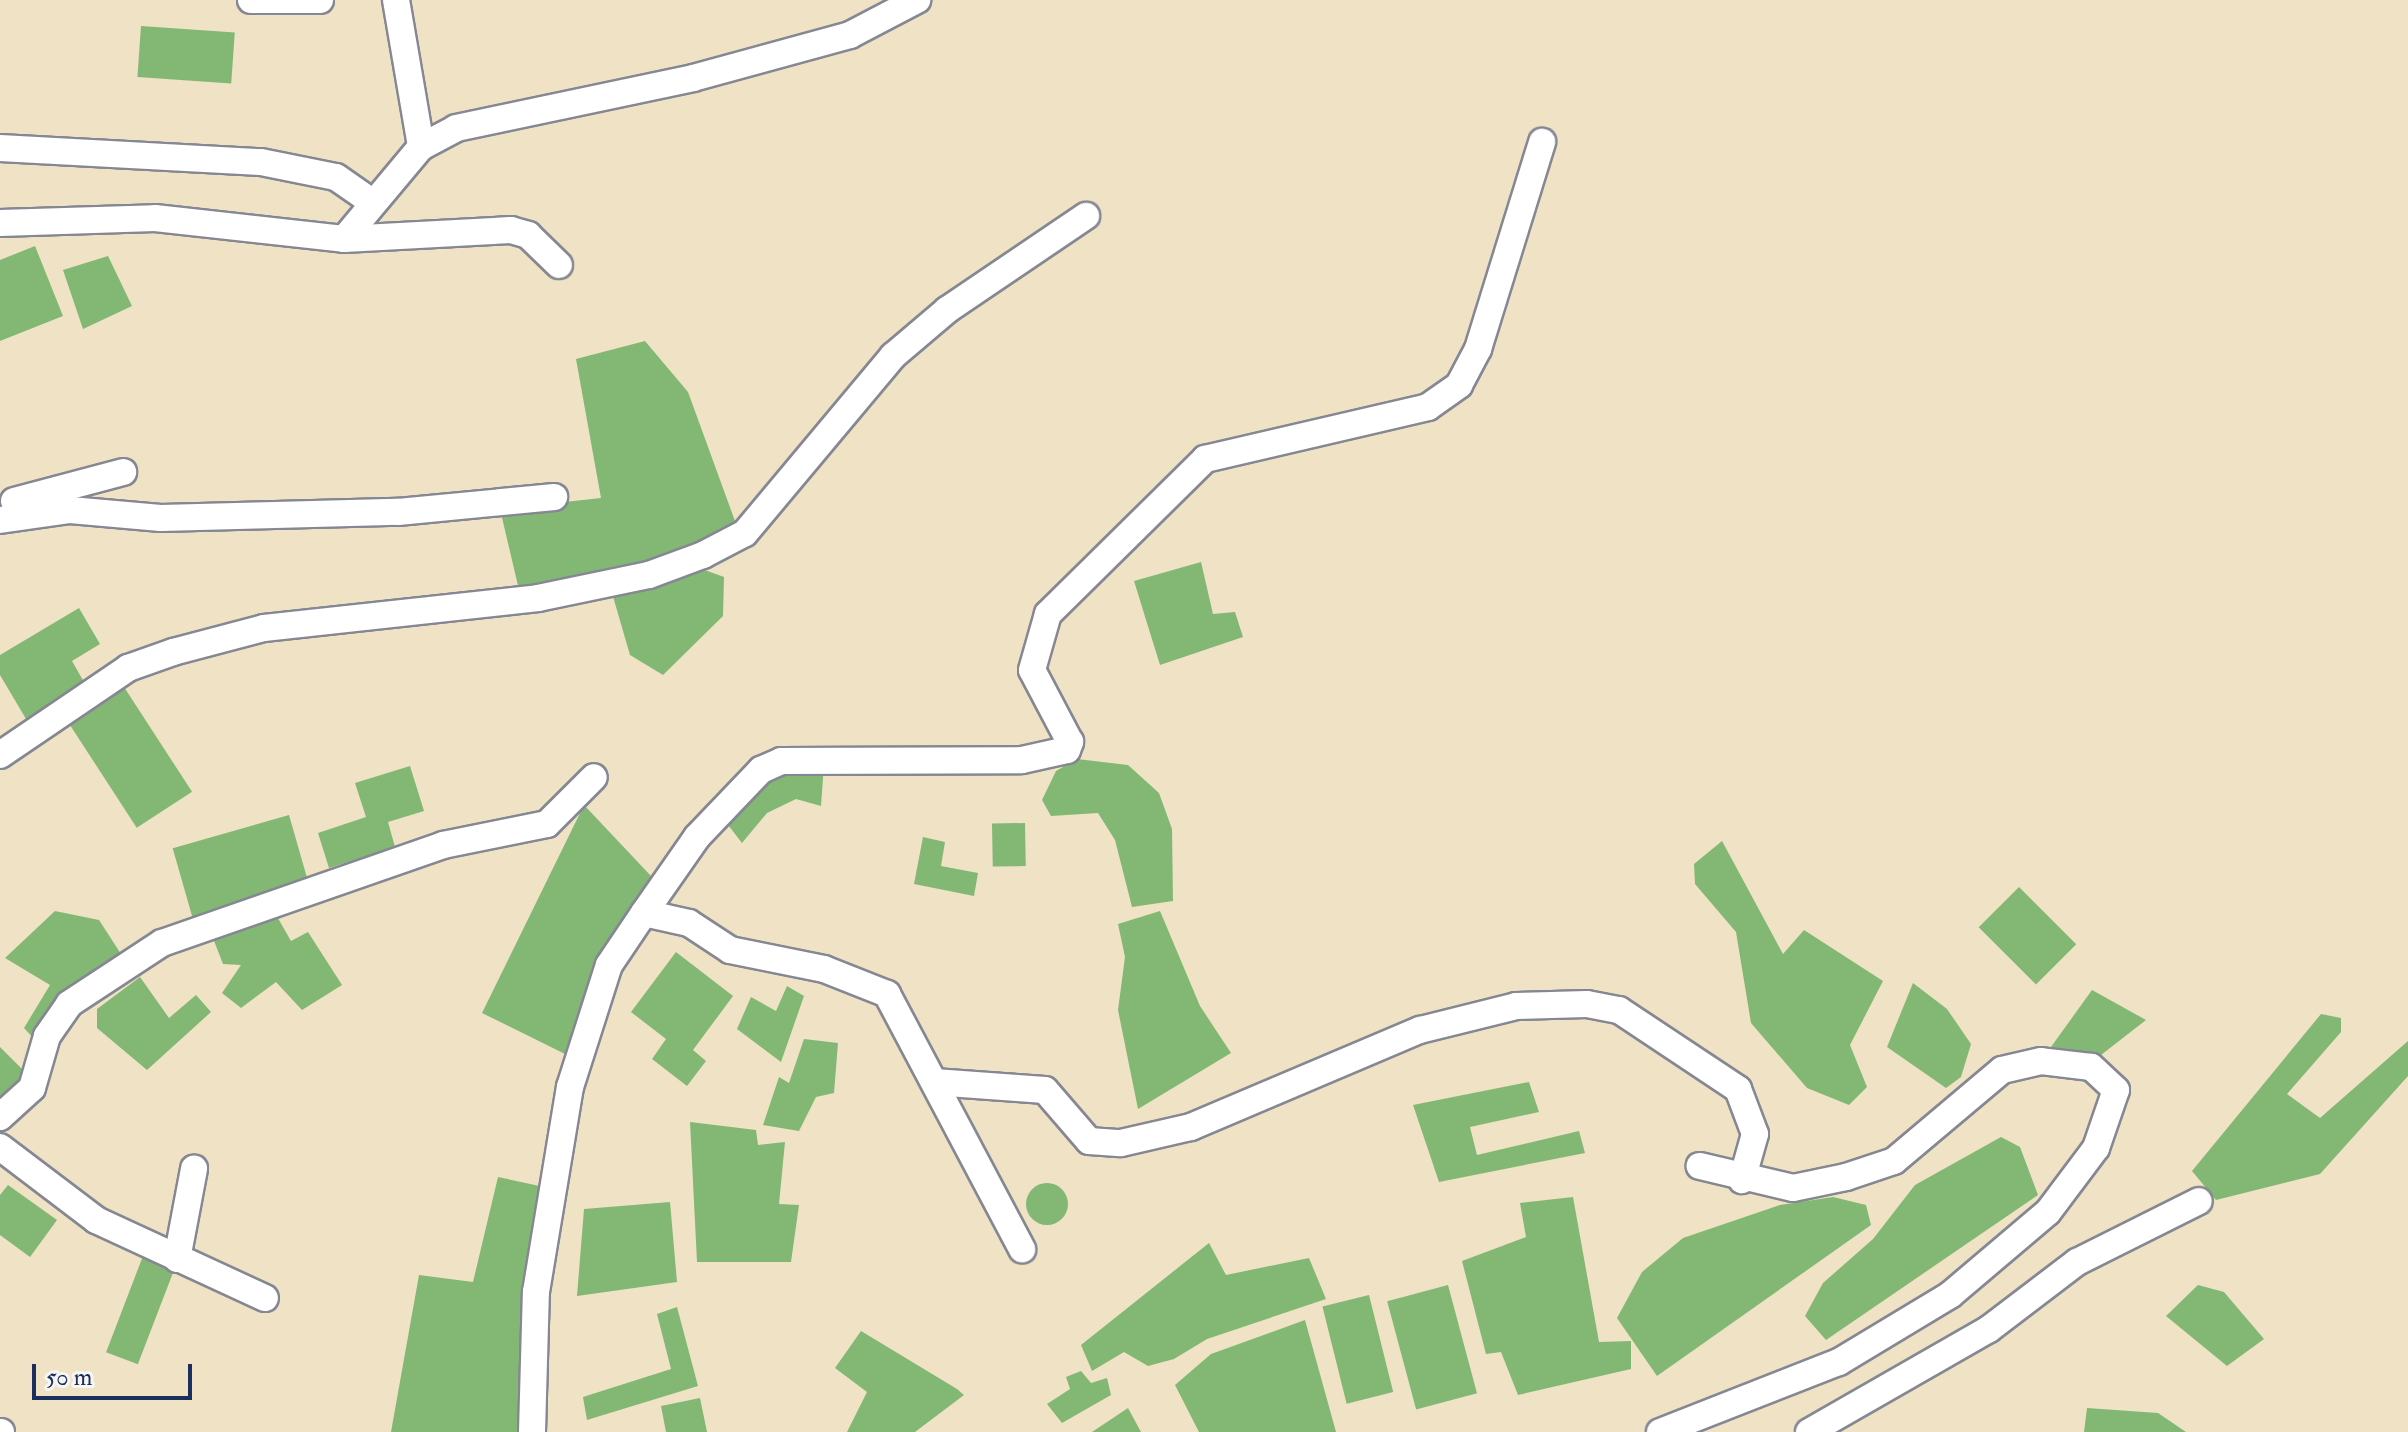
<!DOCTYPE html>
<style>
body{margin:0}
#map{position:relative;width:2408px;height:1432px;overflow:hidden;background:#efe2c5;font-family:"IM FELL Double Pica",serif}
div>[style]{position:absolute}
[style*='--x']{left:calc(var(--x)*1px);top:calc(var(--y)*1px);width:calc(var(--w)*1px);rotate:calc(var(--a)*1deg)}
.forest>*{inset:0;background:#82b874;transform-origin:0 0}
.round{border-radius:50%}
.roads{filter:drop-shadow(2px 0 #858892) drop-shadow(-2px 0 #858892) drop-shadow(0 2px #858892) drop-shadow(0 -2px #858892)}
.minor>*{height:26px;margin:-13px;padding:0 13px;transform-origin:13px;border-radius:13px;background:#fff}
span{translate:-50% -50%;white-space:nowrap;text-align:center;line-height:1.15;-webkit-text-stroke:6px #f6f6f2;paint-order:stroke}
.scale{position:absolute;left:32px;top:1364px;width:160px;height:36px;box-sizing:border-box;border:4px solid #1b2f5e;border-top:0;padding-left:10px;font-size:24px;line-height:28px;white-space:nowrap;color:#1b2f5e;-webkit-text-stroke:6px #f6f6f2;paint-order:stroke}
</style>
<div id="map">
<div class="forest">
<div style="left:141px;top:26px;width:94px;height:51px;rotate:4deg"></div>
<div style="clip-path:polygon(35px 246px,63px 316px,0 341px,0 260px)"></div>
<div style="clip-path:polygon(108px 256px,132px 306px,83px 329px,63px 270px)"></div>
<div style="clip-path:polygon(645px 341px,688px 392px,739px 532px,697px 551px,519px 590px,500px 509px,601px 498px,576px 359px)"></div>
<div style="clip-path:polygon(1201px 562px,1213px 614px,1235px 612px,1243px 637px,1160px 665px,1134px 581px)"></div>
<div style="clip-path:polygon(699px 568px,724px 577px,723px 616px,663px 675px,630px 655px,612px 593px)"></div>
<div style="clip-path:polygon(79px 608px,100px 644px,72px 661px,88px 689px,29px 724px,0 675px,0 655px)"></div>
<div style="left:124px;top:687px;width:125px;height:66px;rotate:57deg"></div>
<div style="clip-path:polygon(1077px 759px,1128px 765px,1159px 793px,1172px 829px,1173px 901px,1132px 907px,1115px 840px,1098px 813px,1051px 816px,1042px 800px,1056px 771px)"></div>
<div style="clip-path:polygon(824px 764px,821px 806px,796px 799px,767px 813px,742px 843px,725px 821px,768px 776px)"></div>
<div style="clip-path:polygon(410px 766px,424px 811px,388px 822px,395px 847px,329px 868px,318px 833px,366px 817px,355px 783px)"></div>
<div style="clip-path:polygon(584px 805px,651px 876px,611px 939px,567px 1055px,482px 1013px)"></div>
<div style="left:289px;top:815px;width:76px;height:121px;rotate:74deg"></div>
<div style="left:1025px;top:823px;width:43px;height:33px;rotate:89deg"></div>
<div style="clip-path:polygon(923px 837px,945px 842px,941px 866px,978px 873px,974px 896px,914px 884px)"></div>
<div style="clip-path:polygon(1722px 841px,1783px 954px,1804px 930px,1883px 981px,1850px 1045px,1867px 1087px,1849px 1105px,1807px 1088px,1751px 1023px,1736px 932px,1695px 884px,1694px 864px)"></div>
<div style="left:2019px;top:887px;width:81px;height:57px;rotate:45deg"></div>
<div style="clip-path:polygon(55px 911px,99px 920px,123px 957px,36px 1041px,24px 1028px,50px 985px,5px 958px)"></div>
<div style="clip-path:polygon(1160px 911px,1200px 1006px,1231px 1053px,1138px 1109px,1118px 1010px,1125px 957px,1118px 924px)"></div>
<div style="clip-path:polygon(275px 913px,291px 941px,308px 932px,342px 985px,302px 1010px,276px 982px,241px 1008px,222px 993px,241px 965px,223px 964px,211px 933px)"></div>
<div style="clip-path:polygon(676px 952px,733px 996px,693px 1050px,706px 1061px,687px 1086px,652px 1059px,666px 1039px,631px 1012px)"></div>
<div style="clip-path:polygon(140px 977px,169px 1018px,196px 995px,211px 1012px,147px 1070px,97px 1028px,97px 1009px)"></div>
<div style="clip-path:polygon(1913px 983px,1947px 1009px,1971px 1044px,1961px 1077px,1946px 1088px,1887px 1047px)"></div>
<div style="clip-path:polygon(787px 986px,804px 996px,781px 1062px,737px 1029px,751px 997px,776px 1011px)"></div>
<div style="clip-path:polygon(2092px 990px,2146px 1020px,2101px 1055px,2051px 1047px)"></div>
<div style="clip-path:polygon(2321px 1014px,2341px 1018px,2341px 1032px,2287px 1094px,2320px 1118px,2408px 1041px,2408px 1076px,2320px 1174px,2216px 1200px,2192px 1171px)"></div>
<div style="clip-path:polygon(804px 1039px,838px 1043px,834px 1093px,816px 1097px,799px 1131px,763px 1125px,779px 1077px,789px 1083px)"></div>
<div style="clip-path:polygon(0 1047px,31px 1078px,0 1101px)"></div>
<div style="clip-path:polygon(1529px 1082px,1539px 1112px,1470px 1127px,1477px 1155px,1579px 1131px,1585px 1153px,1439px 1182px,1413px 1105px)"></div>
<div style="clip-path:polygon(690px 1122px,756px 1130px,758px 1145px,785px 1142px,779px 1204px,799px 1205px,791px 1262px,697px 1262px)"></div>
<div style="clip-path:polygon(2001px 1137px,2020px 1147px,2038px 1195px,1826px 1340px,1805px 1316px,1823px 1283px,1873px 1239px,1915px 1185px)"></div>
<div style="clip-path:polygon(498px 1177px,549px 1188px,522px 1432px,391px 1432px,419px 1275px,473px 1282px)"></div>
<div class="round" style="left:1026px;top:1183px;width:42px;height:42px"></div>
<div style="clip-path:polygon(8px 1185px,57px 1220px,30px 1257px,0 1235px,0 1195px)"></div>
<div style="clip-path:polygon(1573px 1197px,1599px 1342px,1631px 1341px,1631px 1369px,1518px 1395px,1501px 1352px,1486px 1354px,1462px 1261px,1526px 1237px,1520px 1203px)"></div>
<div style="clip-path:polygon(1833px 1197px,1866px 1205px,1871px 1225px,1657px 1376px,1617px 1318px,1642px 1272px,1683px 1238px,1780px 1205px)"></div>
<div style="clip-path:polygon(670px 1202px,677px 1282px,577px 1296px,584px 1209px)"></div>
<div style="clip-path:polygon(1209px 1243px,1226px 1275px,1309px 1258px,1326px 1299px,1207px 1339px,1174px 1359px,1148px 1366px,1124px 1352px,1092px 1371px,1081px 1345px)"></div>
<div style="left:143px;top:1256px;width:34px;height:103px;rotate:21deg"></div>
<div style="left:1448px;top:1285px;width:112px;height:63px;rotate:75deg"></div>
<div style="clip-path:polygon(2198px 1285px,2224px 1292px,2264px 1339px,2227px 1366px,2166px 1316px)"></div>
<div style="left:1369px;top:1295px;width:100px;height:48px;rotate:76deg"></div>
<div style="clip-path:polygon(677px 1307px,698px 1386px,587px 1420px,583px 1397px,671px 1369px,657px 1314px)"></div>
<div style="clip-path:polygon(1305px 1320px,1336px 1432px,1199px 1432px,1175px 1385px,1211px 1354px)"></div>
<div style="clip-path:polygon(861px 1331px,957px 1389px,964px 1395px,915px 1432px,847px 1432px,867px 1392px,835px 1368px)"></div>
<div style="clip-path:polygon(1081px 1371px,1091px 1383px,1107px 1378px,1111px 1395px,1062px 1423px,1047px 1404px,1070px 1389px,1066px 1377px)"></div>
<div style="clip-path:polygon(700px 1398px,707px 1432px,666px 1432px,661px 1406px)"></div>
<div style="clip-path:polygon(1128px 1408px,1141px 1432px,1092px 1432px)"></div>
<div style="clip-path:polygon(2087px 1408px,2158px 1413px,2186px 1432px,2084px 1432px)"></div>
</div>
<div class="roads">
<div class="minor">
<div style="--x:251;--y:0;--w:69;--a:0"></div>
<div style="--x:396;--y:0;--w:149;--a:80.3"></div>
<div style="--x:0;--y:148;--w:261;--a:3.1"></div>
<div style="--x:261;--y:162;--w:76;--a:11.3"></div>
<div style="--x:336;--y:177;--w:44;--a:34.8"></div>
<div style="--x:0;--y:223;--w:155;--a:-1.8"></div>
<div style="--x:155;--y:218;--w:190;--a:6.3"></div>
<div style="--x:344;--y:239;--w:120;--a:-50.1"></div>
<div style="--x:421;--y:147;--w:40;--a:-28"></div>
<div style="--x:456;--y:128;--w:242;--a:-11.9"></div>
<div style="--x:693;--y:78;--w:163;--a:-15.3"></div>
<div style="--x:850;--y:35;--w:76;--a:-27.6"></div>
<div style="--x:344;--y:239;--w:167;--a:-3.1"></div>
<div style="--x:511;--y:230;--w:18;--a:16"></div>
<div style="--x:528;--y:235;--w:43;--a:44.1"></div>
<div style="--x:14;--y:501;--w:113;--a:-14.9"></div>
<div style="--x:0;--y:520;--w:71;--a:-8.1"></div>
<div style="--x:70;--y:510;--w:91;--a:5"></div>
<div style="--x:161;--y:518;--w:237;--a:-1.5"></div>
<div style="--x:398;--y:512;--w:157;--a:-5.5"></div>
<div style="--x:0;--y:755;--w:155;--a:-34.2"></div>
<div style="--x:128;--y:668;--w:48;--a:-19.6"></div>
<div style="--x:173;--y:652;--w:94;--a:-14.8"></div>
<div style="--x:264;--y:628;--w:276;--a:-6.2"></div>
<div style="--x:538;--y:598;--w:113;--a:-11.7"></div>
<div style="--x:649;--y:575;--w:58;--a:-20.3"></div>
<div style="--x:703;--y:555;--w:47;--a:-27.6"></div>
<div style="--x:745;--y:533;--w:231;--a:-50.1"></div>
<div style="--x:893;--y:356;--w:71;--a:-40.4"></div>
<div style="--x:947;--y:310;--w:168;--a:-34.1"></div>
<div style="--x:644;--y:913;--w:93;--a:-55.1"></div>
<div style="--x:697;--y:837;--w:93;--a:-46.3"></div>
<div style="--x:761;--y:770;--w:22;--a:-24"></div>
<div style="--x:781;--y:761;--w:241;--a:-0.2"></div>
<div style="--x:1022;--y:760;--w:46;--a:-12.5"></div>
<div style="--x:1067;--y:750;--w:9;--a:-69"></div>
<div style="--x:1070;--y:742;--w:81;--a:-117.8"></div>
<div style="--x:1032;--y:670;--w:58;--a:-74.1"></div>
<div style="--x:1048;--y:614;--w:221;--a:-44.6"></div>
<div style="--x:1205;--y:459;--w:229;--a:-13.1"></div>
<div style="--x:1428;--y:407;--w:38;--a:-35"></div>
<div style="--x:1459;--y:385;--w:41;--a:-62.2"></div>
<div style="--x:1478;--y:349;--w:217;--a:-72.8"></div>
<div style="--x:934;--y:1082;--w:111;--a:4.1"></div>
<div style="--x:1045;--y:1090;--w:67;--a:49.2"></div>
<div style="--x:1089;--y:1141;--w:32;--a:4"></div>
<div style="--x:1121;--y:1143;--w:72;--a:-12.9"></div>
<div style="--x:1191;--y:1127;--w:249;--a:-23"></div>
<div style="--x:1420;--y:1030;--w:99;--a:-14"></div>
<div style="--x:1516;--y:1006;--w:71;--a:-1.6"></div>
<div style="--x:1587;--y:1004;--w:33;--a:11"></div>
<div style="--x:1619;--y:1010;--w:143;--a:33.6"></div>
<div style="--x:1738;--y:1089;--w:48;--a:69.3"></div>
<div style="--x:1755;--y:1134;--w:48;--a:105.8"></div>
<div style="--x:0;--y:1117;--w:43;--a:-42.2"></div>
<div style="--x:32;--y:1088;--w:54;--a:-73.9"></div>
<div style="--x:47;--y:1036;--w:39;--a:-55"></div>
<div style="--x:69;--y:1004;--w:111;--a:-33.3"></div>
<div style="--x:162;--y:943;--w:298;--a:-19.2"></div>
<div style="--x:443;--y:845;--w:106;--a:-11.4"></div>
<div style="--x:547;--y:824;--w:66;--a:-45"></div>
<div style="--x:0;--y:1147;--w:121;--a:37.2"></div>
<div style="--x:96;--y:1220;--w:186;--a:24.8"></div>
<div style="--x:177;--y:1259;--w:92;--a:-79.3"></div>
<div style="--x:0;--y:1432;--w:1;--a:0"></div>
<div style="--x:532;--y:1432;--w:140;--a:-88.4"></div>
<div style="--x:536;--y:1292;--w:208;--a:-80.6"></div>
<div style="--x:570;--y:1087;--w:128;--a:-72.3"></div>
<div style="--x:609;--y:965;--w:63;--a:-56.1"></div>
<div style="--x:644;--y:913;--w:46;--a:12.5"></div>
<div style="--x:689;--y:923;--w:49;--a:33.4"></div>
<div style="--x:730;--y:950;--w:96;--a:11.4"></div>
<div style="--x:824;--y:969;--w:68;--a:21.6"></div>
<div style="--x:887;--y:994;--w:289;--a:62.1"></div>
<div style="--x:1660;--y:1432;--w:192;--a:-21.4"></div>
<div style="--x:1839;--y:1362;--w:130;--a:-31.1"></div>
<div style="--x:1950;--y:1295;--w:128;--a:-40.3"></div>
<div style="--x:2048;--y:1212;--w:80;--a:-53.1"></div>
<div style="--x:2096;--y:1148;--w:61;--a:-71"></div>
<div style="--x:2116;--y:1090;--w:34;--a:-137"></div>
<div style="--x:2091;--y:1067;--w:50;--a:-173.2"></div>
<div style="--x:2041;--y:1061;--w:40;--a:167"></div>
<div style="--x:2002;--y:1070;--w:141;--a:139.9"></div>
<div style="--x:1894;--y:1161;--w:51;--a:161.6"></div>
<div style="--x:1846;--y:1177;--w:54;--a:168.3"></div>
<div style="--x:1793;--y:1188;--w:96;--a:-166.7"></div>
<div style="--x:1809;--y:1432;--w:207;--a:-29.8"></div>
<div style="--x:1989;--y:1329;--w:111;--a:-37.3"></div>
<div style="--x:2077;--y:1262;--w:136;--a:-26.6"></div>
</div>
</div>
<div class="scale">50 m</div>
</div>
